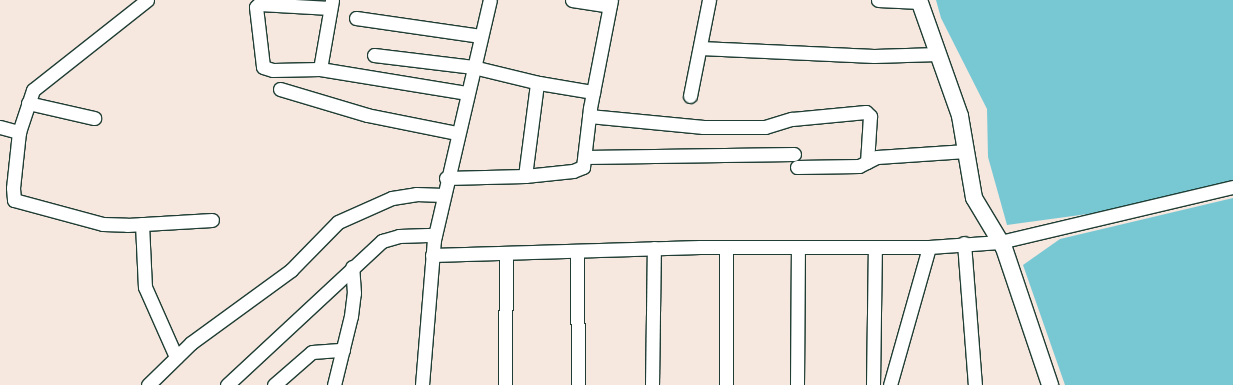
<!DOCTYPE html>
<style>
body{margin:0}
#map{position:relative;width:1233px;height:385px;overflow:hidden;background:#f6e7df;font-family:Mynerve,sans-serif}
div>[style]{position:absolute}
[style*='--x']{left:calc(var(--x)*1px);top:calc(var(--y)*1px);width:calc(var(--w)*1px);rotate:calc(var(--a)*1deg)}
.water>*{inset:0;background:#78c8d4}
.roads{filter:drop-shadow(1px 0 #1f3d34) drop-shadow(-1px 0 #1f3d34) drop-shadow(0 1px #1f3d34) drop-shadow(0 -1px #1f3d34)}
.minor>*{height:13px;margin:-6.5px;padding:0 6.5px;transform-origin:6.5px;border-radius:6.5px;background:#fff}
.major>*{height:16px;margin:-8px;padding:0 8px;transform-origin:8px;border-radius:8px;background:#fff}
span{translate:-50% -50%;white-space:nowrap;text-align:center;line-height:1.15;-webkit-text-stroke:4px #fff;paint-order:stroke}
</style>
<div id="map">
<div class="water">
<div style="clip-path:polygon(936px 0,1233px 0,1233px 181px,1117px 210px,1007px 225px,988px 157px,987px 109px,941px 18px)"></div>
<div style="clip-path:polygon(1233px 198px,1233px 385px,1065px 385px,1023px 265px,1060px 239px)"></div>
</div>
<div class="roads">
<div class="minor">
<div style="--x:147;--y:0;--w:145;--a:141.7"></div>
<div style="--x:33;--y:90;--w:44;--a:108.4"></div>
<div style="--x:19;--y:132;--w:56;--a:96.1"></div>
<div style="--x:13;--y:188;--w:12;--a:85"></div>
<div style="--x:14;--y:200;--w:92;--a:15.1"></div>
<div style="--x:103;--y:224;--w:24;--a:2"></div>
<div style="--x:127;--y:225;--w:85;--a:-3.4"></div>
<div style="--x:572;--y:0;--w:38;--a:9"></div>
<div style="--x:878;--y:0;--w:42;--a:2.7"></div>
<div style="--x:330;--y:8;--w:71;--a:-176.8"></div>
<div style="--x:259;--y:4;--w:4;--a:135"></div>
<div style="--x:256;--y:7;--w:60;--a:83.3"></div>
<div style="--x:263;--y:67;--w:10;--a:17"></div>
<div style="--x:273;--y:70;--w:47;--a:-1.2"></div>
<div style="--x:320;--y:69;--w:148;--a:9.3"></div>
<div style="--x:356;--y:18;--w:126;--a:8.2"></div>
<div style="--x:700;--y:48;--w:174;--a:2.6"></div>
<div style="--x:874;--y:56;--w:64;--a:-1.8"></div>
<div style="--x:374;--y:55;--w:100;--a:6.9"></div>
<div style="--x:473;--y:67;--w:68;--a:13.6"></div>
<div style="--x:539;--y:83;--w:55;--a:9.5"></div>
<div style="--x:320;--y:69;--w:70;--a:-80.1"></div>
<div style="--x:280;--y:89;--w:91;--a:16.6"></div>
<div style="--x:367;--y:115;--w:92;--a:11.3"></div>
<div style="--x:690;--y:96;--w:98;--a:-78.8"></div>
<div style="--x:28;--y:103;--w:68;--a:12.8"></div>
<div style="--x:589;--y:116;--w:115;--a:5.5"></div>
<div style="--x:703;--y:127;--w:62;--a:0"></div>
<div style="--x:765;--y:127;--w:28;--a:-17"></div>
<div style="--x:792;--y:119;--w:74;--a:-5.4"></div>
<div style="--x:866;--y:112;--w:6;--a:45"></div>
<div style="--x:870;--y:116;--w:46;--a:93.7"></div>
<div style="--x:0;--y:127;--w:20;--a:15"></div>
<div style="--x:585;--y:157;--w:209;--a:-0.8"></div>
<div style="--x:797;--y:167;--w:62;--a:-0.9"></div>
<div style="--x:859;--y:166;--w:20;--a:-27"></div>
<div style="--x:877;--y:157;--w:89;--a:-3.9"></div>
<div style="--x:525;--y:176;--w:94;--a:-82.6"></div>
<div style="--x:446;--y:178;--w:79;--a:-1.5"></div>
<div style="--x:525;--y:176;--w:48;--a:-5.9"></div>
<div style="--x:573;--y:171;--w:11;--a:-22"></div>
<div style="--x:583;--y:167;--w:59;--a:-83.2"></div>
<div style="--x:590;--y:108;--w:110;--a:-79"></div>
<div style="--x:142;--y:224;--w:63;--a:87.3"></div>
<div style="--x:145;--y:287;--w:77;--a:66.1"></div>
<div style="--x:964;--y:243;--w:142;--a:85.6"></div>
<div style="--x:726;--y:247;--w:138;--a:90"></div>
<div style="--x:577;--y:251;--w:134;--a:89.6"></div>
<div style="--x:432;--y:255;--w:268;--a:-1.7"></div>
<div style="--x:700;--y:247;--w:229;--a:0"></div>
<div style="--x:148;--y:385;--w:60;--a:-44.3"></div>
<div style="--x:191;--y:343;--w:124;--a:-36.1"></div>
<div style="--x:291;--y:270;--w:67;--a:-45.6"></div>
<div style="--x:338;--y:222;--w:59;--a:-24"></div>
<div style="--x:392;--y:198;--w:24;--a:-9"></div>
<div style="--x:416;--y:194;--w:27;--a:2"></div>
<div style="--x:227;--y:385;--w:212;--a:-42.9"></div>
<div style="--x:382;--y:241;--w:18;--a:-16"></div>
<div style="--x:399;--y:236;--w:36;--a:-2"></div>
<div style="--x:274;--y:385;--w:50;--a:-41"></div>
<div style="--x:312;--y:352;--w:31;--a:-4"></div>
<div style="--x:334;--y:385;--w:71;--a:-76.2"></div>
<div style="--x:351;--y:316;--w:23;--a:-83"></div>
<div style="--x:354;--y:293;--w:26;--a:-94"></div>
<div style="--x:422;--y:385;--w:145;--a:-85.3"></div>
<div style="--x:434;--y:240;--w:246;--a:-76.9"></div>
<div style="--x:505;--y:385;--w:132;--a:-89.6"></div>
<div style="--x:652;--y:385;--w:137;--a:-89.2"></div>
<div style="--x:797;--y:385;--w:138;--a:-89.6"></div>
<div style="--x:873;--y:385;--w:138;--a:-89.2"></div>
<div style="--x:890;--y:385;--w:143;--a:-74.2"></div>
<div style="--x:929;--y:247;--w:71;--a:-4"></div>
<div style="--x:1000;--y:242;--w:239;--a:-13.3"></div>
</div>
<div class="major">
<div style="--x:919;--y:0;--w:123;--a:70.5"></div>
<div style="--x:960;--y:116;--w:83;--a:80.3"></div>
<div style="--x:974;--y:198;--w:58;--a:59"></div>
<div style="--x:1004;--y:248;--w:145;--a:71.4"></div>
</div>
</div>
</div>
